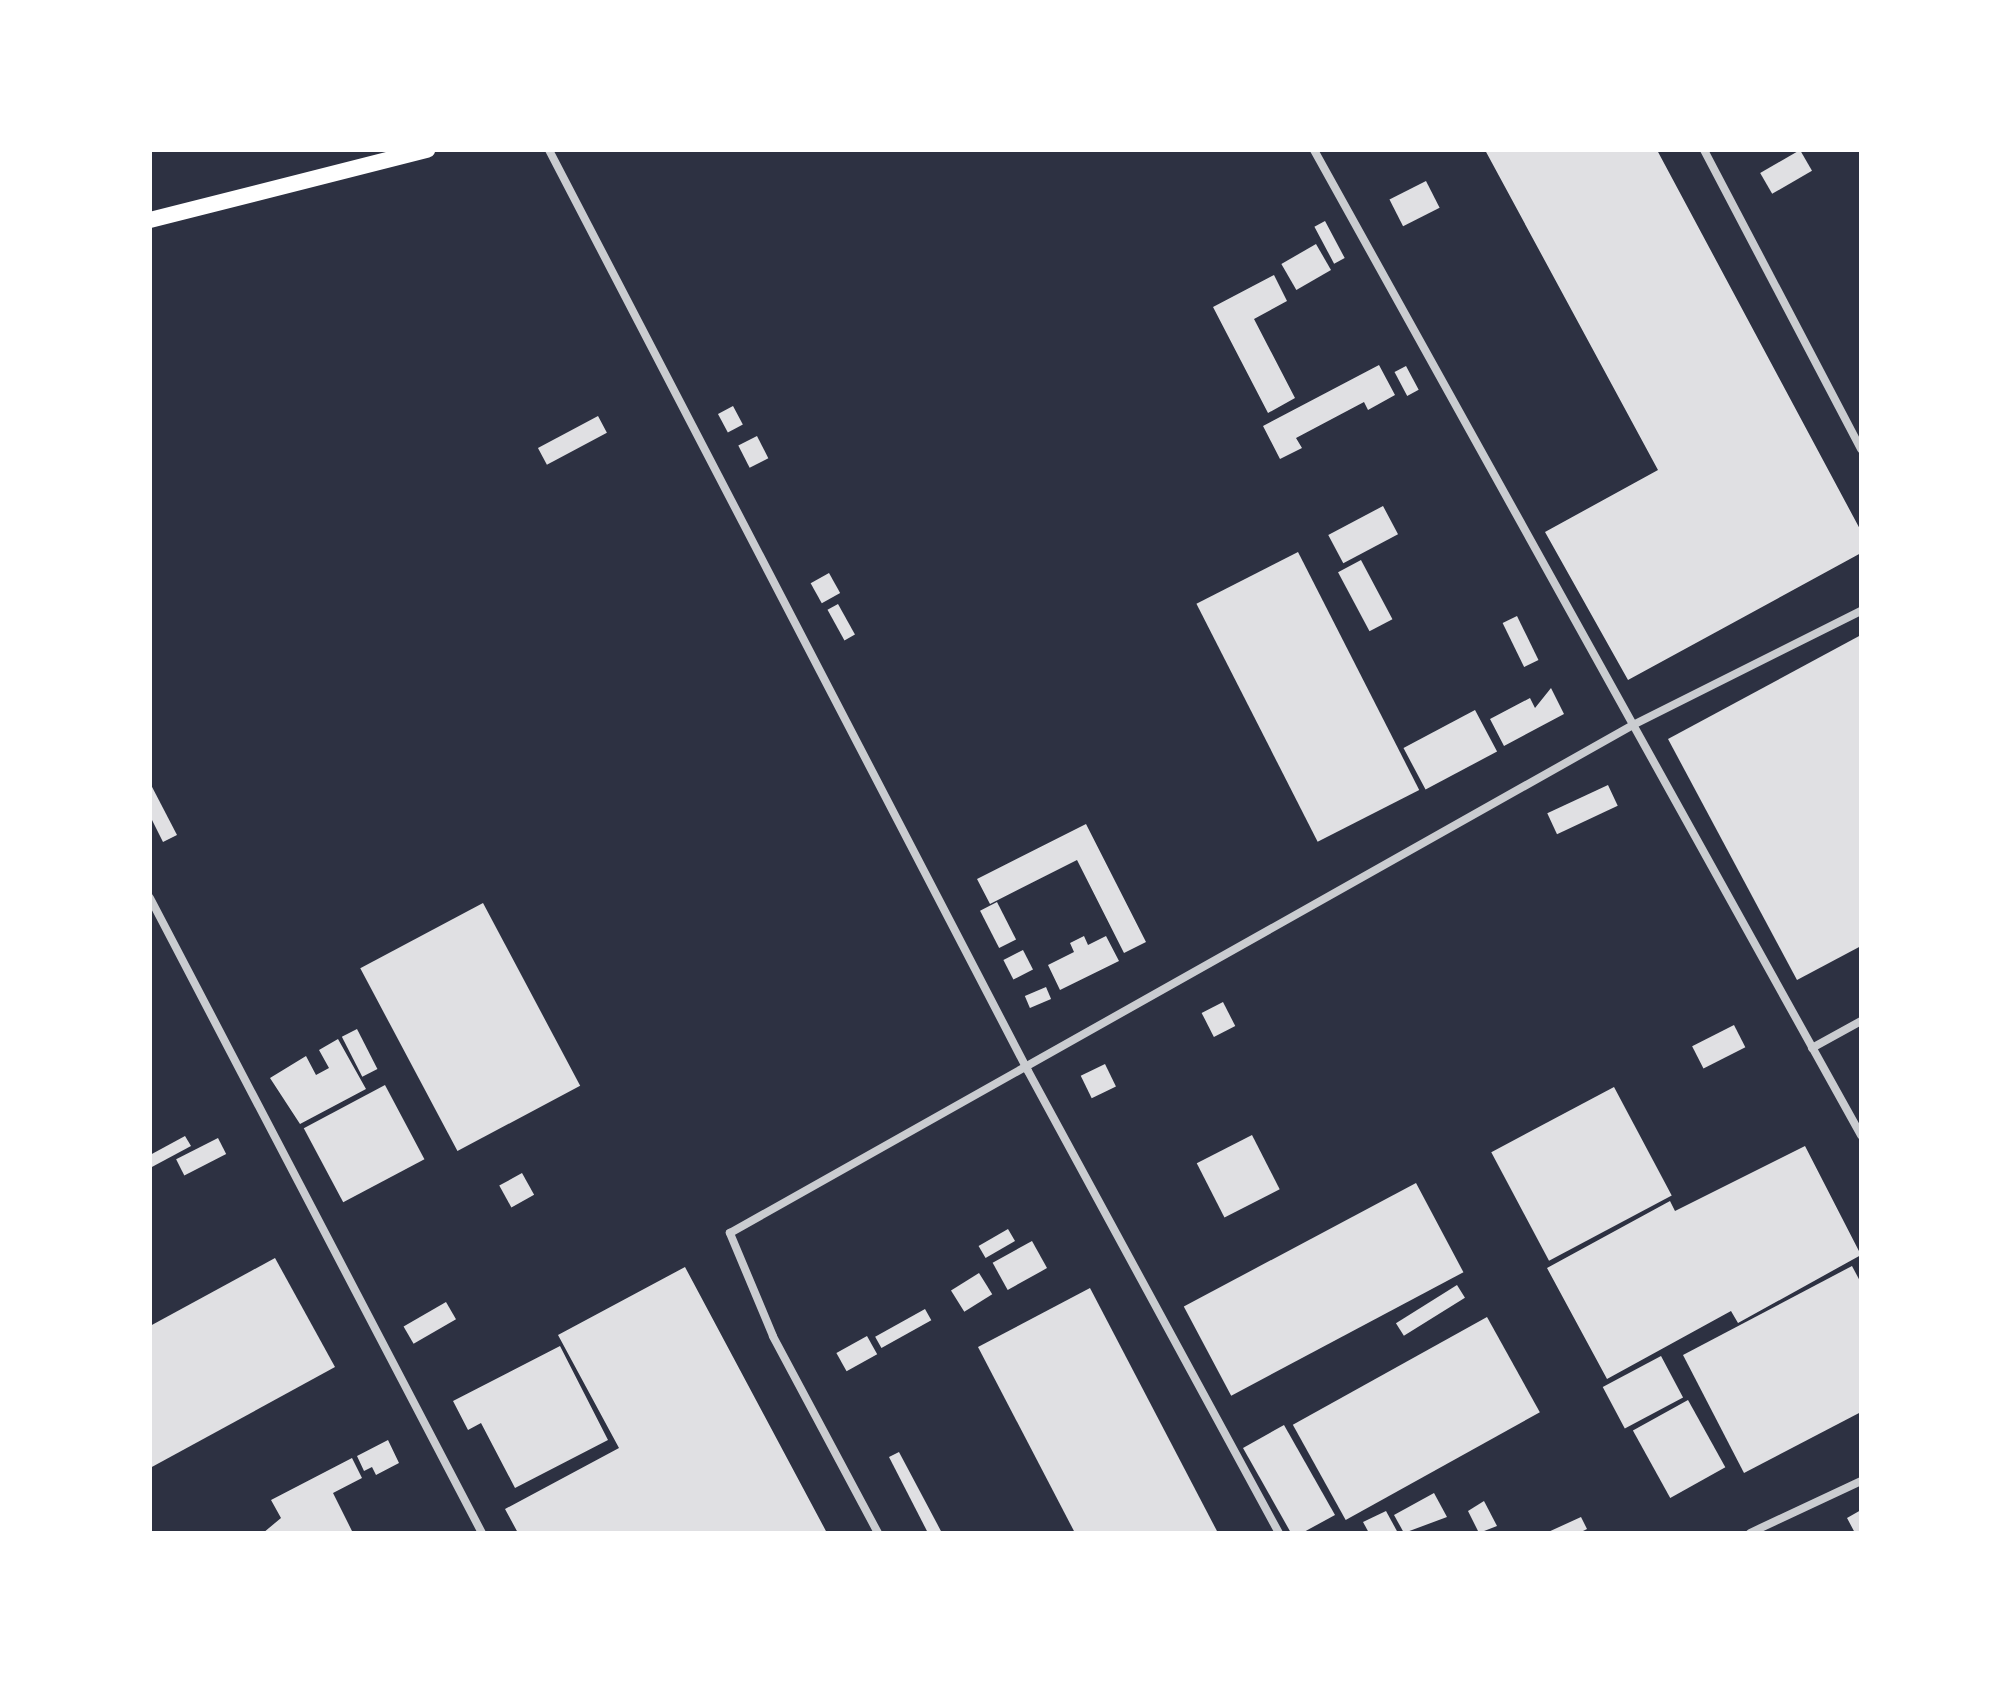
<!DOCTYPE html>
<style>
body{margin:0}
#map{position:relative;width:2011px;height:1683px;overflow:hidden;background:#2d3142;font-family:"PT Sans Narrow",sans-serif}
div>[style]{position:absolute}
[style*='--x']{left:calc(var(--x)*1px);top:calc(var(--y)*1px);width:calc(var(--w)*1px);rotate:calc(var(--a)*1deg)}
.building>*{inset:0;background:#e0e0e3;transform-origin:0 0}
.minor>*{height:8px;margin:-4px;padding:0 4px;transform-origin:4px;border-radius:4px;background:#caccd0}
.secondary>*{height:16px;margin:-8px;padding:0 8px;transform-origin:8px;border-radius:8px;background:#fff}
span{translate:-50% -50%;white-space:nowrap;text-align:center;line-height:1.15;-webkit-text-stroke:8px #fff;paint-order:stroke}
.frame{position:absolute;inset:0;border:152px solid #fff;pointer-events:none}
</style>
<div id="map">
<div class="building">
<div style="clip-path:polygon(1485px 150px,1657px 150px,1861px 531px,1861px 553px,1628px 680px,1545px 532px,1658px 470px)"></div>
<div style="left:1800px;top:150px;width:24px;height:46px;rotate:60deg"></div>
<div style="left:1426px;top:181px;width:30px;height:41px;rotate:63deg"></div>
<div style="left:1325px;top:221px;width:42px;height:12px;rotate:62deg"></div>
<div style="left:1316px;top:244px;width:30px;height:40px;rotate:60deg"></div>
<div style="clip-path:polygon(1274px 275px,1287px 301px,1254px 319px,1295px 398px,1268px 413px,1213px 307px)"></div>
<div style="clip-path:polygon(1379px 365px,1395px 395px,1368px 410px,1364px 402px,1296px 438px,1302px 448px,1280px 459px,1263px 426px)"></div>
<div style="left:1406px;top:366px;width:27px;height:13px;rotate:62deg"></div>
<div style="left:733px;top:406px;width:21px;height:17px;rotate:62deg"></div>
<div style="left:598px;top:416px;width:19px;height:68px;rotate:62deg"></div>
<div style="left:757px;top:436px;width:25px;height:21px;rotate:63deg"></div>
<div style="left:1383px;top:506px;width:32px;height:62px;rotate:62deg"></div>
<div style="left:1298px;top:552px;width:267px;height:114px;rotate:63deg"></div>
<div style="left:1361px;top:560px;width:67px;height:26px;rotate:62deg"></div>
<div style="left:829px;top:573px;width:23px;height:21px;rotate:61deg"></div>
<div style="left:838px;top:604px;width:35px;height:12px;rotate:61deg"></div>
<div style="left:1517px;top:616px;width:49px;height:16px;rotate:64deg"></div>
<div style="clip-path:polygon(1861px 635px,1861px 946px,1797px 980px,1668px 739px)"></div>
<div style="clip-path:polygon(1551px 688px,1564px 714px,1504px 746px,1490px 719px,1530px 698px,1535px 708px)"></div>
<div style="left:1475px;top:710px;width:47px;height:81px;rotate:62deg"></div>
<div style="clip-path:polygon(150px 783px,177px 835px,163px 842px,150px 816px)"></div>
<div style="left:1608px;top:785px;width:23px;height:67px;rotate:65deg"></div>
<div style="clip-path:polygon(1086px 824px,1146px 942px,1124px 953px,1077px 860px,990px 904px,977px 879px)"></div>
<div style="left:997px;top:902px;width:42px;height:19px;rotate:63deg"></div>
<div style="left:483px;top:903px;width:207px;height:139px;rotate:62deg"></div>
<div style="clip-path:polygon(1084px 936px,1088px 945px,1106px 936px,1119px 961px,1060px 990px,1048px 965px,1074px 952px,1070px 943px)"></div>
<div style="left:1023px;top:950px;width:22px;height:22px;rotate:63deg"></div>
<div style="left:1046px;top:987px;width:13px;height:23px;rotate:67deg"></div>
<div style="left:1223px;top:1002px;width:27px;height:24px;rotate:63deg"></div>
<div style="left:1734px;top:1025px;width:25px;height:47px;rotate:63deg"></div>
<div style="left:357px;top:1029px;width:45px;height:17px;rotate:63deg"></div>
<div style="clip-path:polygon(338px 1039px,366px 1089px,300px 1124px,270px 1078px,306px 1056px,316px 1075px,329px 1068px,319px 1050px)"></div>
<div style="left:1105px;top:1064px;width:25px;height:27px;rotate:64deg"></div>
<div style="left:385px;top:1085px;width:84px;height:92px;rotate:62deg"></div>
<div style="left:1614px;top:1087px;width:123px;height:139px;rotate:62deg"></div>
<div style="left:1252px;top:1135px;width:61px;height:62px;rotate:63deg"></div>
<div style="clip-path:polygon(185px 1136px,191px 1146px,150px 1168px,150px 1155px)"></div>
<div style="left:218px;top:1138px;width:18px;height:47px;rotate:63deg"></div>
<div style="clip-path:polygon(1805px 1146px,1861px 1255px,1738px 1323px,1731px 1311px,1607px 1379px,1547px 1268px,1670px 1201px,1675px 1211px)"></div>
<div style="left:522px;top:1173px;width:25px;height:26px;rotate:61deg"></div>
<div style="left:1416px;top:1183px;width:101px;height:263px;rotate:62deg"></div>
<div style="left:1008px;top:1229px;width:14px;height:34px;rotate:60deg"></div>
<div style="left:1032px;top:1241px;width:31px;height:45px;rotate:61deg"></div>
<div style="clip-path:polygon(275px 1258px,335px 1367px,150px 1468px,150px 1326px)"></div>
<div style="clip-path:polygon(1852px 1266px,1861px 1283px,1861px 1412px,1744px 1473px,1683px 1355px)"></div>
<div style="clip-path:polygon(685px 1267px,827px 1533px,518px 1533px,505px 1509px,619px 1448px,558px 1335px)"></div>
<div style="left:979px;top:1273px;width:25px;height:33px;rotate:58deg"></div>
<div style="left:1457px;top:1285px;width:15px;height:72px;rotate:58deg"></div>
<div style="clip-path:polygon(1090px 1288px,1218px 1533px,1075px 1533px,978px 1347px)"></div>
<div style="left:446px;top:1302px;width:20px;height:49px;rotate:60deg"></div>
<div style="left:925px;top:1309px;width:13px;height:57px;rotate:61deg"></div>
<div style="left:1487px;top:1317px;width:109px;height:222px;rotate:61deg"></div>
<div style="left:867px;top:1336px;width:21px;height:35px;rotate:61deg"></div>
<div style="clip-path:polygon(560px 1346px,608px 1440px,515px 1488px,481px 1423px,468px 1430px,453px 1401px)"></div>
<div style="left:1661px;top:1356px;width:47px;height:66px;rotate:62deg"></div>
<div style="left:1688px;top:1400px;width:77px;height:63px;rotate:61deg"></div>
<div style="clip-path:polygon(1284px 1425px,1335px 1515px,1302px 1533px,1291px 1533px,1243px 1448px)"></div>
<div style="clip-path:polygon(388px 1440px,399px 1463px,376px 1475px,372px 1467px,364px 1471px,357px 1456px)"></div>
<div style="clip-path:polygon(899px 1452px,942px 1533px,928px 1533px,889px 1457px)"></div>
<div style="clip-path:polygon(352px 1458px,362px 1478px,333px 1493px,353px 1533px,263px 1533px,281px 1518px,271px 1500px)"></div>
<div style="clip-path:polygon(1434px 1493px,1447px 1517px,1404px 1533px,1394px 1515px)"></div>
<div style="clip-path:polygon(1484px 1501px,1497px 1526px,1479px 1533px,1468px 1511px)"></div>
<div style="clip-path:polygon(1861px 1510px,1861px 1533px,1855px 1533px,1847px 1518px)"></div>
<div style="clip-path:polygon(1386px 1511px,1398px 1533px,1369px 1533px,1363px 1522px)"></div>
<div style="clip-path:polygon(1581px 1517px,1587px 1529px,1579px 1533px,1546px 1533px)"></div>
</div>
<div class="minor">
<div style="--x:549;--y:150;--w:1038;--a:62.52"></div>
<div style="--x:1028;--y:1071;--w:526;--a:61.49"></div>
<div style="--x:1314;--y:150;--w:1127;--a:60.96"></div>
<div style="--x:1704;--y:150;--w:338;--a:62.3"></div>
<div style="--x:150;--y:898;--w:717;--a:62.4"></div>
<div style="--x:1812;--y:1048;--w:56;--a:-28.9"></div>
<div style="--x:878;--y:1533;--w:223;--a:-118.1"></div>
<div style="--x:773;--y:1336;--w:112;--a:-112.7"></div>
<div style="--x:730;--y:1233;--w:1036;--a:-29.36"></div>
<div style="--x:1633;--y:725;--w:255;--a:-26.6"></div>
<div style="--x:1750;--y:1533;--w:123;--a:-25.1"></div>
</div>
<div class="secondary">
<div style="--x:150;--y:220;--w:286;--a:-14.2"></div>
</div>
<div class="frame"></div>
</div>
